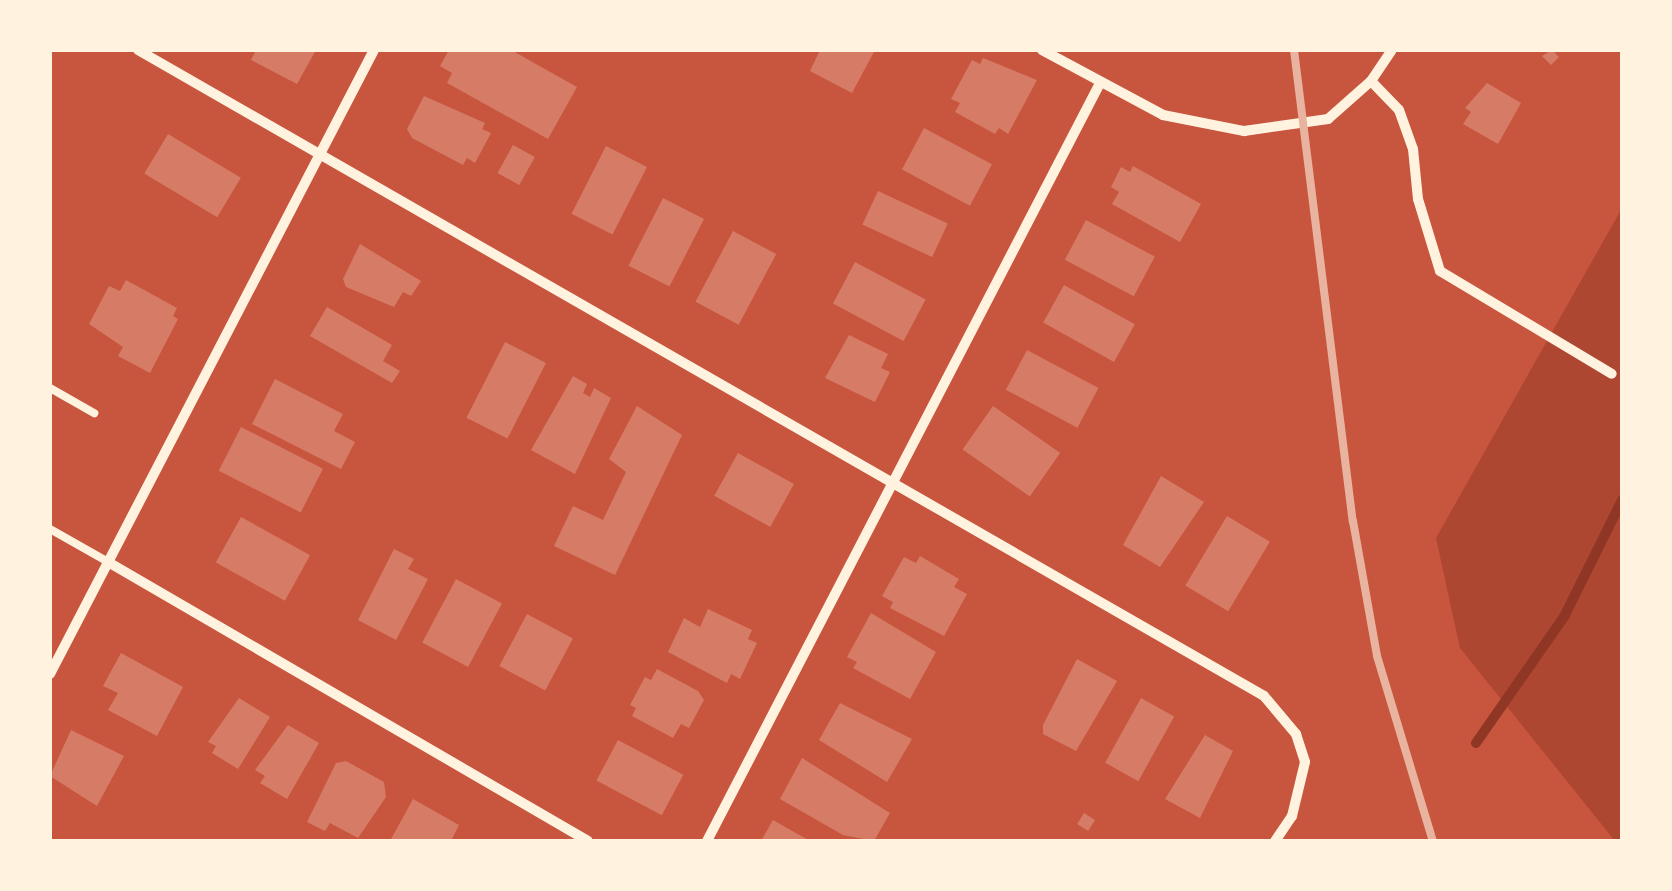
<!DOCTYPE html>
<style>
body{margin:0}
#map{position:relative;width:1672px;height:891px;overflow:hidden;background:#c8553d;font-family:"Archivo Narrow",sans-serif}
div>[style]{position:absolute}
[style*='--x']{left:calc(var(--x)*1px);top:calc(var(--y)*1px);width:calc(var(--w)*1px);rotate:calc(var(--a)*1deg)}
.green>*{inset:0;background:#ae4732}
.stream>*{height:10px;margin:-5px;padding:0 5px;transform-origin:5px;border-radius:5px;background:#8f3625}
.building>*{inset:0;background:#d67c66;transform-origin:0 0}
.service>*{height:8px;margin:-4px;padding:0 4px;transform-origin:4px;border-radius:4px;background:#fff3e0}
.minor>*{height:10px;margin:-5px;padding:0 5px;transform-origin:5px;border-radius:5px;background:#fff3e0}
.rail>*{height:8px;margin:-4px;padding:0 4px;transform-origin:4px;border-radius:4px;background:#e9b49f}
span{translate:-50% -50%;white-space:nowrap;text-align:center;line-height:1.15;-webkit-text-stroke:9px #fff3e0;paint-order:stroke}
.frame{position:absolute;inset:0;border:52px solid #fff3e0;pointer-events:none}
</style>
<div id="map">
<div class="green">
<div style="clip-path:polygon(1622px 208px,1622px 841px,1615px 841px,1460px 648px,1436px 538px)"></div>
</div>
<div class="stream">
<div style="--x:1476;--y:743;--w:154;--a:-55.1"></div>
<div style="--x:1564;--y:617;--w:131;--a:-63.6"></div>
</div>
<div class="building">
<div style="clip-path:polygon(256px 50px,316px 50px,297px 84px,251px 60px)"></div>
<div style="clip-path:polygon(449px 50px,511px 50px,577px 87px,548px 139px,447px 83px,452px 73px,440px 66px)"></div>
<div style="clip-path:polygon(820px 50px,875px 50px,852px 93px,810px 71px)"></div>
<div style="clip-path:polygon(1552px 50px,1559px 57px,1551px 65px,1542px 56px)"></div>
<div style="clip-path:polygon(983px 58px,1037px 80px,1008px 134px,999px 128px,995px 134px,955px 112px,960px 103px,951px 99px,972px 60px,980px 64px)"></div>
<div style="clip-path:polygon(1487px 83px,1521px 103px,1498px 144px,1463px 124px,1471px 112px,1465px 108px)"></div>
<div style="clip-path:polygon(424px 96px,485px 123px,482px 129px,491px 133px,475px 163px,467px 158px,463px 165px,412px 138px,407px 129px)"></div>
<div style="left:924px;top:128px;width:77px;height:47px;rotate:28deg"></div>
<div style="left:168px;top:134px;width:85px;height:46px;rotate:31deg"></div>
<div style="left:513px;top:145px;width:25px;height:32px;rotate:29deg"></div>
<div style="left:606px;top:146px;width:46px;height:76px;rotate:27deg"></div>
<div style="clip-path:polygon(1133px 166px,1201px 204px,1180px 242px,1112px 204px,1119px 192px,1111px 187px,1121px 167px,1130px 172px)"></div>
<div style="left:878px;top:191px;width:77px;height:37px;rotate:25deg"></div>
<div style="left:663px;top:198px;width:46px;height:76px;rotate:27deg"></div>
<div style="left:1086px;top:220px;width:78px;height:45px;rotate:28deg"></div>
<div style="left:733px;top:231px;width:49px;height:80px;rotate:28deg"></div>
<div style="clip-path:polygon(360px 244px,421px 281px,411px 296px,403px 292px,394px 307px,346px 287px,343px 279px)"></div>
<div style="left:855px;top:262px;width:80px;height:47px;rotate:28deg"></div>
<div style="clip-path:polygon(126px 280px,177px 308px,173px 316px,178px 319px,150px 373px,118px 356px,123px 347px,89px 324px,109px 286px,120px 291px)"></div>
<div style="left:1064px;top:285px;width:81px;height:43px;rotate:29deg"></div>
<div style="clip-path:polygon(327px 307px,392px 345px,383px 361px,400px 371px,392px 383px,310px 336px)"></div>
<div style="clip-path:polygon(849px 335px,888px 354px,881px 368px,890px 372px,875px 402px,825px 378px)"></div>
<div style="left:505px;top:342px;width:46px;height:85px;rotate:27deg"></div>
<div style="left:1027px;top:350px;width:81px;height:45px;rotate:28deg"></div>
<div style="clip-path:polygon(573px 376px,587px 384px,583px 393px,590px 397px,594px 388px,611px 398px,575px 474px,531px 450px)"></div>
<div style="clip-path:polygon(275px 379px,343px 414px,334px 431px,355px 442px,341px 469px,252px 424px)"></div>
<div style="clip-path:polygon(637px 406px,682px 435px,615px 575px,554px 546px,573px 506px,603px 520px,626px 472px,609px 459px)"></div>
<div style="left:993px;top:406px;width:82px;height:53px;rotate:35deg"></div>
<div style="left:241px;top:427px;width:92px;height:49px;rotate:27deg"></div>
<div style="left:738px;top:453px;width:64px;height:49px;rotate:29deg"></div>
<div style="clip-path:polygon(1161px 476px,1204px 502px,1160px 567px,1123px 545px)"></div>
<div style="left:1227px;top:516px;width:50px;height:81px;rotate:31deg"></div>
<div style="left:241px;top:517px;width:79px;height:52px;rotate:29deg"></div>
<div style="clip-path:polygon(394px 549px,414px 559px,408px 569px,428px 579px,396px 640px,358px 620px)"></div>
<div style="clip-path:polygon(920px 556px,959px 579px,954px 587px,967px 594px,944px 636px,890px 608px,893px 602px,882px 596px,904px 557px,916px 563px)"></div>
<div style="left:456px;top:579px;width:52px;height:72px;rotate:28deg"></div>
<div style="clip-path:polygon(708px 609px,752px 630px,748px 639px,757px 643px,740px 679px,731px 674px,727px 683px,668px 652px,684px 618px,700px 627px)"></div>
<div style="clip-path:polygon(871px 613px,936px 652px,910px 699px,853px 668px,857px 662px,847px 657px)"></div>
<div style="left:527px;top:614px;width:52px;height:59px;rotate:28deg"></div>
<div style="clip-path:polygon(121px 653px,183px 687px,157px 736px,108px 710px,118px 693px,103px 686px)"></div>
<div style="clip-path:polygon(1077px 659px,1117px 681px,1076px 751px,1043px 734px,1043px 725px)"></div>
<div style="clip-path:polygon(657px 669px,698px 691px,704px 700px,689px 728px,681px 724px,673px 738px,632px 716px,636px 708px,630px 705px,645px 677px,651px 680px)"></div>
<div style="clip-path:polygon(239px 698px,270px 717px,238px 769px,212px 753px,216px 746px,208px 742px)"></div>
<div style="left:1141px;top:698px;width:38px;height:74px;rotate:29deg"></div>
<div style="clip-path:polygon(840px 703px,912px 739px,887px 782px,819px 740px)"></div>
<div style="clip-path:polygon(288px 725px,319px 743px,287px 799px,260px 783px,265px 776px,255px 770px)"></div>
<div style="clip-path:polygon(71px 730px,124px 756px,97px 806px,50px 776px)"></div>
<div style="clip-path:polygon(1205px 735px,1233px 751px,1200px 818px,1165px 799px)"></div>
<div style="left:618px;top:740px;width:74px;height:46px;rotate:28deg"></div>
<div style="clip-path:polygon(802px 758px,890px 813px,874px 841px,843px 835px,780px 799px)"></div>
<div style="clip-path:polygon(346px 761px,384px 782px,386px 797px,358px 838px,330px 823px,325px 831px,307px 822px,336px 763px)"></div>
<div style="clip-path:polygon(413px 799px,459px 825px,451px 841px,390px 841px)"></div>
<div style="left:1084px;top:813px;width:13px;height:13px;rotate:32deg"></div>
<div style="clip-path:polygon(773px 820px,810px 841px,761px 841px)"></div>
</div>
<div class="service">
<div style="--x:50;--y:388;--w:51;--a:29.6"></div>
<div style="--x:50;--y:529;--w:67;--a:29.6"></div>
</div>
<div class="minor">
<div style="--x:138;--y:50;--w:1298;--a:29.84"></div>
<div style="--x:1264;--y:696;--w:50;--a:49.9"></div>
<div style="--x:1296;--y:734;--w:29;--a:72"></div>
<div style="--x:1305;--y:762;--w:56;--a:103.5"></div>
<div style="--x:1292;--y:816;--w:30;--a:124"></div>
<div style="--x:1042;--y:50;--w:137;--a:28.2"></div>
<div style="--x:1163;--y:115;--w:83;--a:11.2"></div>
<div style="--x:1244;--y:131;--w:85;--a:-8.1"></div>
<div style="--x:1328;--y:119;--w:57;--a:-41.5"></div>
<div style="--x:1371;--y:81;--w:37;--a:-56"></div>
<div style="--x:1371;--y:81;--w:40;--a:46"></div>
<div style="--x:1399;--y:110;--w:41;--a:70.3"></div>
<div style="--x:1413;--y:149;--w:50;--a:84.3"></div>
<div style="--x:1418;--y:199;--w:75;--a:73"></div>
<div style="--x:1440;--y:271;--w:200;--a:30.9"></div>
<div style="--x:108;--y:562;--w:555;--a:30.17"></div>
<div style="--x:50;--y:674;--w:703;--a:-62.56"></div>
<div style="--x:707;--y:841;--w:854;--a:-62.59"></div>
</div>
<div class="rail">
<div style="--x:1294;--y:50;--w:475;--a:82.9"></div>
<div style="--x:1353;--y:521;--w:137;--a:79.9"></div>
<div style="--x:1377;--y:656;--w:193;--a:73.2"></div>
</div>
<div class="frame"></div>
</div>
